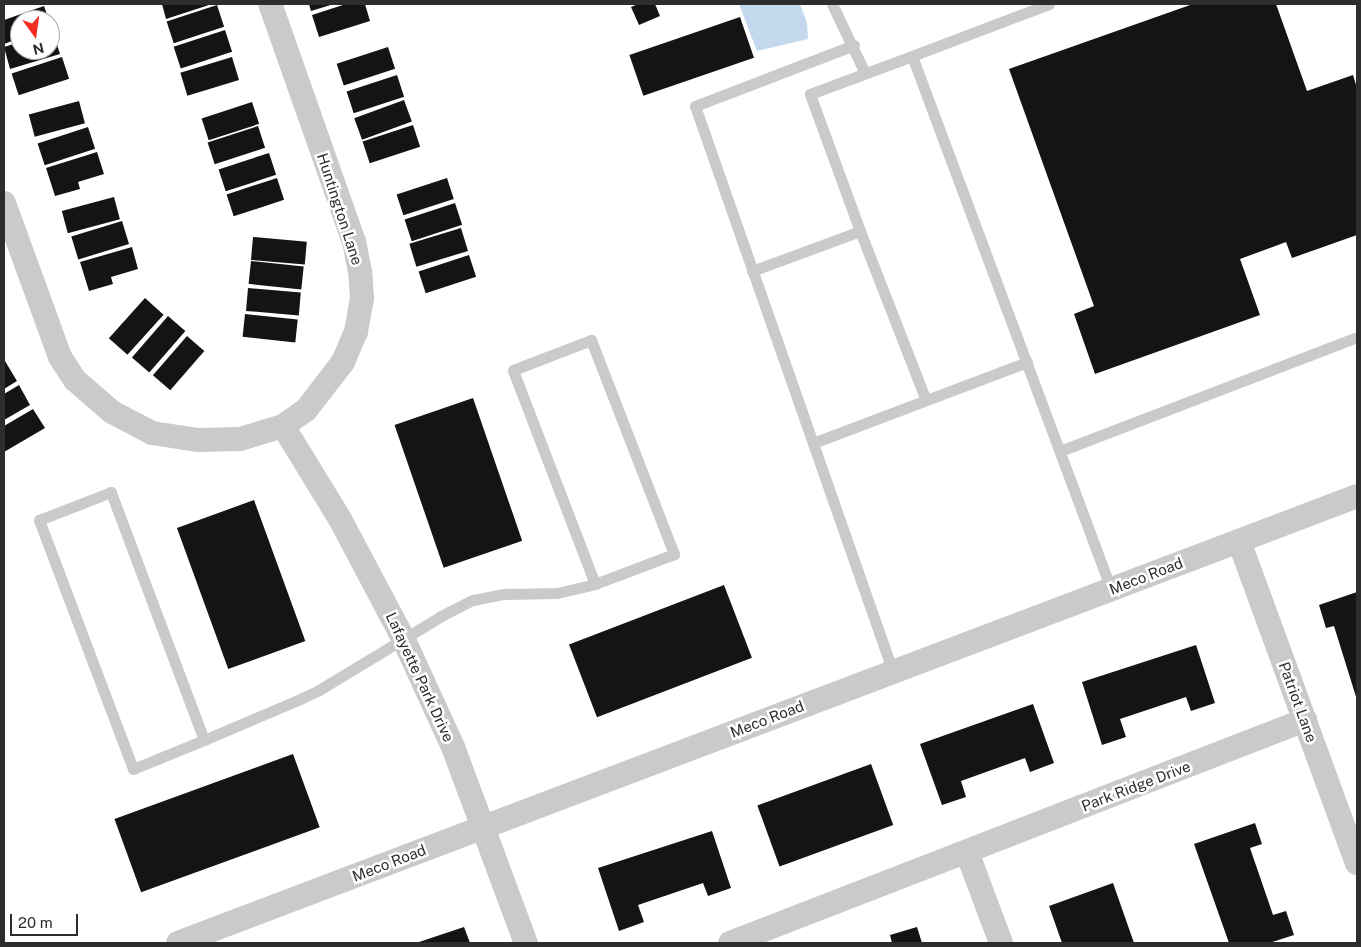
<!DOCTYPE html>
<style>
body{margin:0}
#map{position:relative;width:1361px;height:947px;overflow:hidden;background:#fff;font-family:"Public Sans",sans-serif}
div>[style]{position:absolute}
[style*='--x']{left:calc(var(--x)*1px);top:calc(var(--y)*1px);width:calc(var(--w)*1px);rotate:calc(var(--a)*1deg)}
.water>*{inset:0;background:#c4d8ee}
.building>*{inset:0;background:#141414;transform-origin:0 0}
.lane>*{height:11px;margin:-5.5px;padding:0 5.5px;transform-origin:5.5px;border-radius:5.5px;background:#cacaca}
.street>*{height:24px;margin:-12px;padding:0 12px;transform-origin:12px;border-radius:12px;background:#cacaca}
span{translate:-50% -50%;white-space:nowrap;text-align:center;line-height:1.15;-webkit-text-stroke:5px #fff;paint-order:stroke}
.street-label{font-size:15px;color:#2d2d2d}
.frame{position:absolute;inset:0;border:5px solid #2d2d2d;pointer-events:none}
.north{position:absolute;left:10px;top:10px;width:50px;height:50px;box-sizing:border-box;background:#fff;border:1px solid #ababab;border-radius:50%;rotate:166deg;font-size:14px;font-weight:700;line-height:20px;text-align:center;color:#2d2d2d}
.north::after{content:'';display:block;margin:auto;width:18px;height:22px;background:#f22d21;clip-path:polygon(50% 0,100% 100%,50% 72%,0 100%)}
.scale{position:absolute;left:10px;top:914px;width:68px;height:22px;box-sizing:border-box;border:2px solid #2d2d2d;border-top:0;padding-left:6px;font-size:15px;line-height:18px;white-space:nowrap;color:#2d2d2d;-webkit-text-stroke:4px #fff;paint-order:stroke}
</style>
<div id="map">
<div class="water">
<div style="clip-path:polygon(739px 4px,800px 4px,807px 23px,808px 39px,757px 51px)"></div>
</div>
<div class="building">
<div style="clip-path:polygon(162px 4px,212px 4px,166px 19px)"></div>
<div style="clip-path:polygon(309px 4px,334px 4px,311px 11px)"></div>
<div style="clip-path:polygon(346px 4px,365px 4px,370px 21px,319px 37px,312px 15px)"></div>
<div style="clip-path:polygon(638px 4px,655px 4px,660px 16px,639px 25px,631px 7px)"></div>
<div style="clip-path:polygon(1193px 4px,1276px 4px,1307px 91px,1353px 75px,1357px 88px,1357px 235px,1292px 258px,1286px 242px,1240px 259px,1260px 315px,1095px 374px,1074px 314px,1094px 306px,1009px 69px)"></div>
<div style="left:217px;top:5px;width:23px;height:53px;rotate:72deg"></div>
<div style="clip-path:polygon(44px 6px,49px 20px,20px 20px,20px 38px,4px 44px,4px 20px)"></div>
<div style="left:740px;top:17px;width:43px;height:117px;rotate:71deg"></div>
<div style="left:225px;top:30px;width:23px;height:54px;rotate:72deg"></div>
<div style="clip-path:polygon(53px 32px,60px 54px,10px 69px,4px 47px,20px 42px,20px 50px,50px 50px,50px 33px)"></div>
<div style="left:388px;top:47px;width:23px;height:54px;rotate:72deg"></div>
<div style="left:62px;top:57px;width:23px;height:53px;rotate:72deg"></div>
<div style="left:232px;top:57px;width:24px;height:54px;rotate:73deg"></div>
<div style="left:397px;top:75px;width:23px;height:53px;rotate:72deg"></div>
<div style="left:404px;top:100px;width:23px;height:53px;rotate:70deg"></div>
<div style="left:79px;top:101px;width:23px;height:52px;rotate:75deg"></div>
<div style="left:252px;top:102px;width:23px;height:53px;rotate:72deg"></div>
<div style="left:413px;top:125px;width:23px;height:53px;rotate:72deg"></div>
<div style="left:258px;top:126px;width:23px;height:53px;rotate:72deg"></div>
<div style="left:88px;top:127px;width:23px;height:53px;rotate:72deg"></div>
<div style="clip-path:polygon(97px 152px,104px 174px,78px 182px,80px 189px,55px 196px,46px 168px)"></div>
<div style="left:269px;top:153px;width:23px;height:53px;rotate:72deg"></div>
<div style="left:277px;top:178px;width:23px;height:53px;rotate:72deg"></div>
<div style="left:447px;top:178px;width:22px;height:53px;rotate:72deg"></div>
<div style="left:114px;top:197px;width:23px;height:54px;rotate:75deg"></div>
<div style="left:455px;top:203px;width:23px;height:53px;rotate:72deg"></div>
<div style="left:122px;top:221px;width:24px;height:53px;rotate:73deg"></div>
<div style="left:461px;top:228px;width:24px;height:54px;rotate:73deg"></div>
<div style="left:253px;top:237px;width:54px;height:23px;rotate:5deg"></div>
<div style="clip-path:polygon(132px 247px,138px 269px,111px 277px,113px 284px,89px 291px,80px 262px)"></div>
<div style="left:469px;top:255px;width:23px;height:53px;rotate:72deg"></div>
<div style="left:251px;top:261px;width:53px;height:23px;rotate:6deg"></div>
<div style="left:248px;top:288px;width:53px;height:23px;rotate:5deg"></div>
<div style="left:145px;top:298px;width:25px;height:54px;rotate:42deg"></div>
<div style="left:245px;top:314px;width:53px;height:23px;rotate:6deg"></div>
<div style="left:168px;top:316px;width:23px;height:55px;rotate:41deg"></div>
<div style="left:187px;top:336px;width:23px;height:52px;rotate:41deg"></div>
<div style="clip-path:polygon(5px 361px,17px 381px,4px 389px,4px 362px)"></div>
<div style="clip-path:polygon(19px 385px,30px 405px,4px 420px,4px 394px)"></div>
<div style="left:473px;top:398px;width:151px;height:83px;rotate:71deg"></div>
<div style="clip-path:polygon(33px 409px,45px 428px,4px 452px,4px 426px)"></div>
<div style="left:254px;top:500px;width:150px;height:82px;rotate:70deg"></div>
<div style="left:724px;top:585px;width:78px;height:166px;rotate:69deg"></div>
<div style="clip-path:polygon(1357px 592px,1357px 700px,1334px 626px,1326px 628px,1319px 605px)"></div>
<div style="clip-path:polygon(1196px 645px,1215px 703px,1191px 711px,1186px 697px,1120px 719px,1126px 737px,1102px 745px,1082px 682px)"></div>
<div style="clip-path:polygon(1033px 704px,1054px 763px,1030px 772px,1025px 758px,961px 781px,966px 797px,942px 805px,920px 744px)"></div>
<div style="left:293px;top:754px;width:78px;height:190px;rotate:70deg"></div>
<div style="left:871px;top:764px;width:65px;height:121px;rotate:70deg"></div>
<div style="clip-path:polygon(1255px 823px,1262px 844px,1250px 848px,1273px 915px,1286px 911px,1294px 935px,1269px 943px,1229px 943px,1194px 844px)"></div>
<div style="clip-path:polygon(712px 831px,731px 888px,708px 896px,703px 883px,638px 905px,644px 922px,619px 931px,598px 868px)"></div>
<div style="clip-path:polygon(1113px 883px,1134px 943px,1062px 943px,1049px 906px)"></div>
<div style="clip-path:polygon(464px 927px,470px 943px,416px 943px)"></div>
<div style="clip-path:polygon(917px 927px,922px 943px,892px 943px,890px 935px)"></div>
</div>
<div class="lane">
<div style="--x:832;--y:4;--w:76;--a:64.4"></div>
<div style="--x:1049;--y:4;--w:147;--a:159.2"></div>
<div style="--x:912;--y:56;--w:569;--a:69.53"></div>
<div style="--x:854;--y:45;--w:170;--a:159"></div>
<div style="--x:695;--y:106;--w:600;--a:70.72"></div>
<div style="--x:860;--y:231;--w:146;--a:-110.1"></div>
<div style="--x:810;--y:94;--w:109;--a:-20.4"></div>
<div style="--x:752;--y:271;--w:115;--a:-20.3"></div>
<div style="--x:860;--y:231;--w:181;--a:68.7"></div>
<div style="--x:591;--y:340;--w:230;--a:68.8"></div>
<div style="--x:674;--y:554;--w:85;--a:159.2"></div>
<div style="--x:595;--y:584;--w:229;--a:-111"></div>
<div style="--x:513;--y:370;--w:84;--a:-21"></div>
<div style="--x:813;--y:443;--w:229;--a:-20.7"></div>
<div style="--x:1060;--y:451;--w:318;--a:-21"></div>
<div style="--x:204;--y:740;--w:265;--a:-110.6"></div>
<div style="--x:111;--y:492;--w:77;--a:158.7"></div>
<div style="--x:39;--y:520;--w:266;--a:69.3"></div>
<div style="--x:133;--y:769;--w:77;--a:-22.2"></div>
<div style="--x:204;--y:740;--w:104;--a:-23.1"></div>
<div style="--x:300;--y:699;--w:21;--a:-25"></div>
<div style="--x:319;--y:690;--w:143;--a:-31.2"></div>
<div style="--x:441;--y:616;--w:36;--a:-27"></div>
<div style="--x:473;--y:600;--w:33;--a:-11"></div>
<div style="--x:505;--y:594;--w:52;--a:-1.1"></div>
<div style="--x:557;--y:593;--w:39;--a:-13"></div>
</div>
<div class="street">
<div style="--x:4;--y:203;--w:164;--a:70"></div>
<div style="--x:60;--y:357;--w:27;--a:57"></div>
<div style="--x:75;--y:380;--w:49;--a:40.9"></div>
<div style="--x:112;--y:412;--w:45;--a:27.7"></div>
<div style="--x:152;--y:433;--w:47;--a:8.7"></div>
<div style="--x:198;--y:440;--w:42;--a:-1.4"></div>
<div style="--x:240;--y:439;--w:45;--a:-16.8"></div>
<div style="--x:283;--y:426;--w:28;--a:-35"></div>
<div style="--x:306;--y:410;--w:61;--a:-52.4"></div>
<div style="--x:343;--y:362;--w:33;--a:-67"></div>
<div style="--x:356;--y:332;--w:35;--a:-80"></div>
<div style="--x:362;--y:298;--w:26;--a:-94"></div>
<div style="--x:360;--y:272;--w:31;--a:-101"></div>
<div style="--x:354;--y:242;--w:252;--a:-109.4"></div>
<div style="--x:283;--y:426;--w:109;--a:58.5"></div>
<div style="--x:340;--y:519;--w:137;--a:62.1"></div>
<div style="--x:404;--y:640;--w:118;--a:65.4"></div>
<div style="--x:453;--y:747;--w:209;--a:69.6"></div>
<div style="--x:1239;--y:541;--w:343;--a:69.9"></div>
<div style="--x:967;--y:852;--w:97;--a:69.5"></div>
<div style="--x:178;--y:943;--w:1261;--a:-20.76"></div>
<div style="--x:730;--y:943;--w:617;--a:-21.2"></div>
</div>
<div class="street-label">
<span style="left:340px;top:209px;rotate:72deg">Huntington Lane</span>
<span style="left:1146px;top:576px;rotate:-21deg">Meco Road</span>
<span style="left:420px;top:677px;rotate:65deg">Lafayette Park Drive</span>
<span style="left:1298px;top:702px;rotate:70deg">Patriot Lane</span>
<span style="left:767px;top:719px;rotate:-21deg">Meco Road</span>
<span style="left:1136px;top:786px;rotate:-21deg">Park Ridge Drive</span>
<span style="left:389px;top:863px;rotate:-21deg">Meco Road</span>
</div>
<div class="frame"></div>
<div class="north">N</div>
<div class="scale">20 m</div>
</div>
